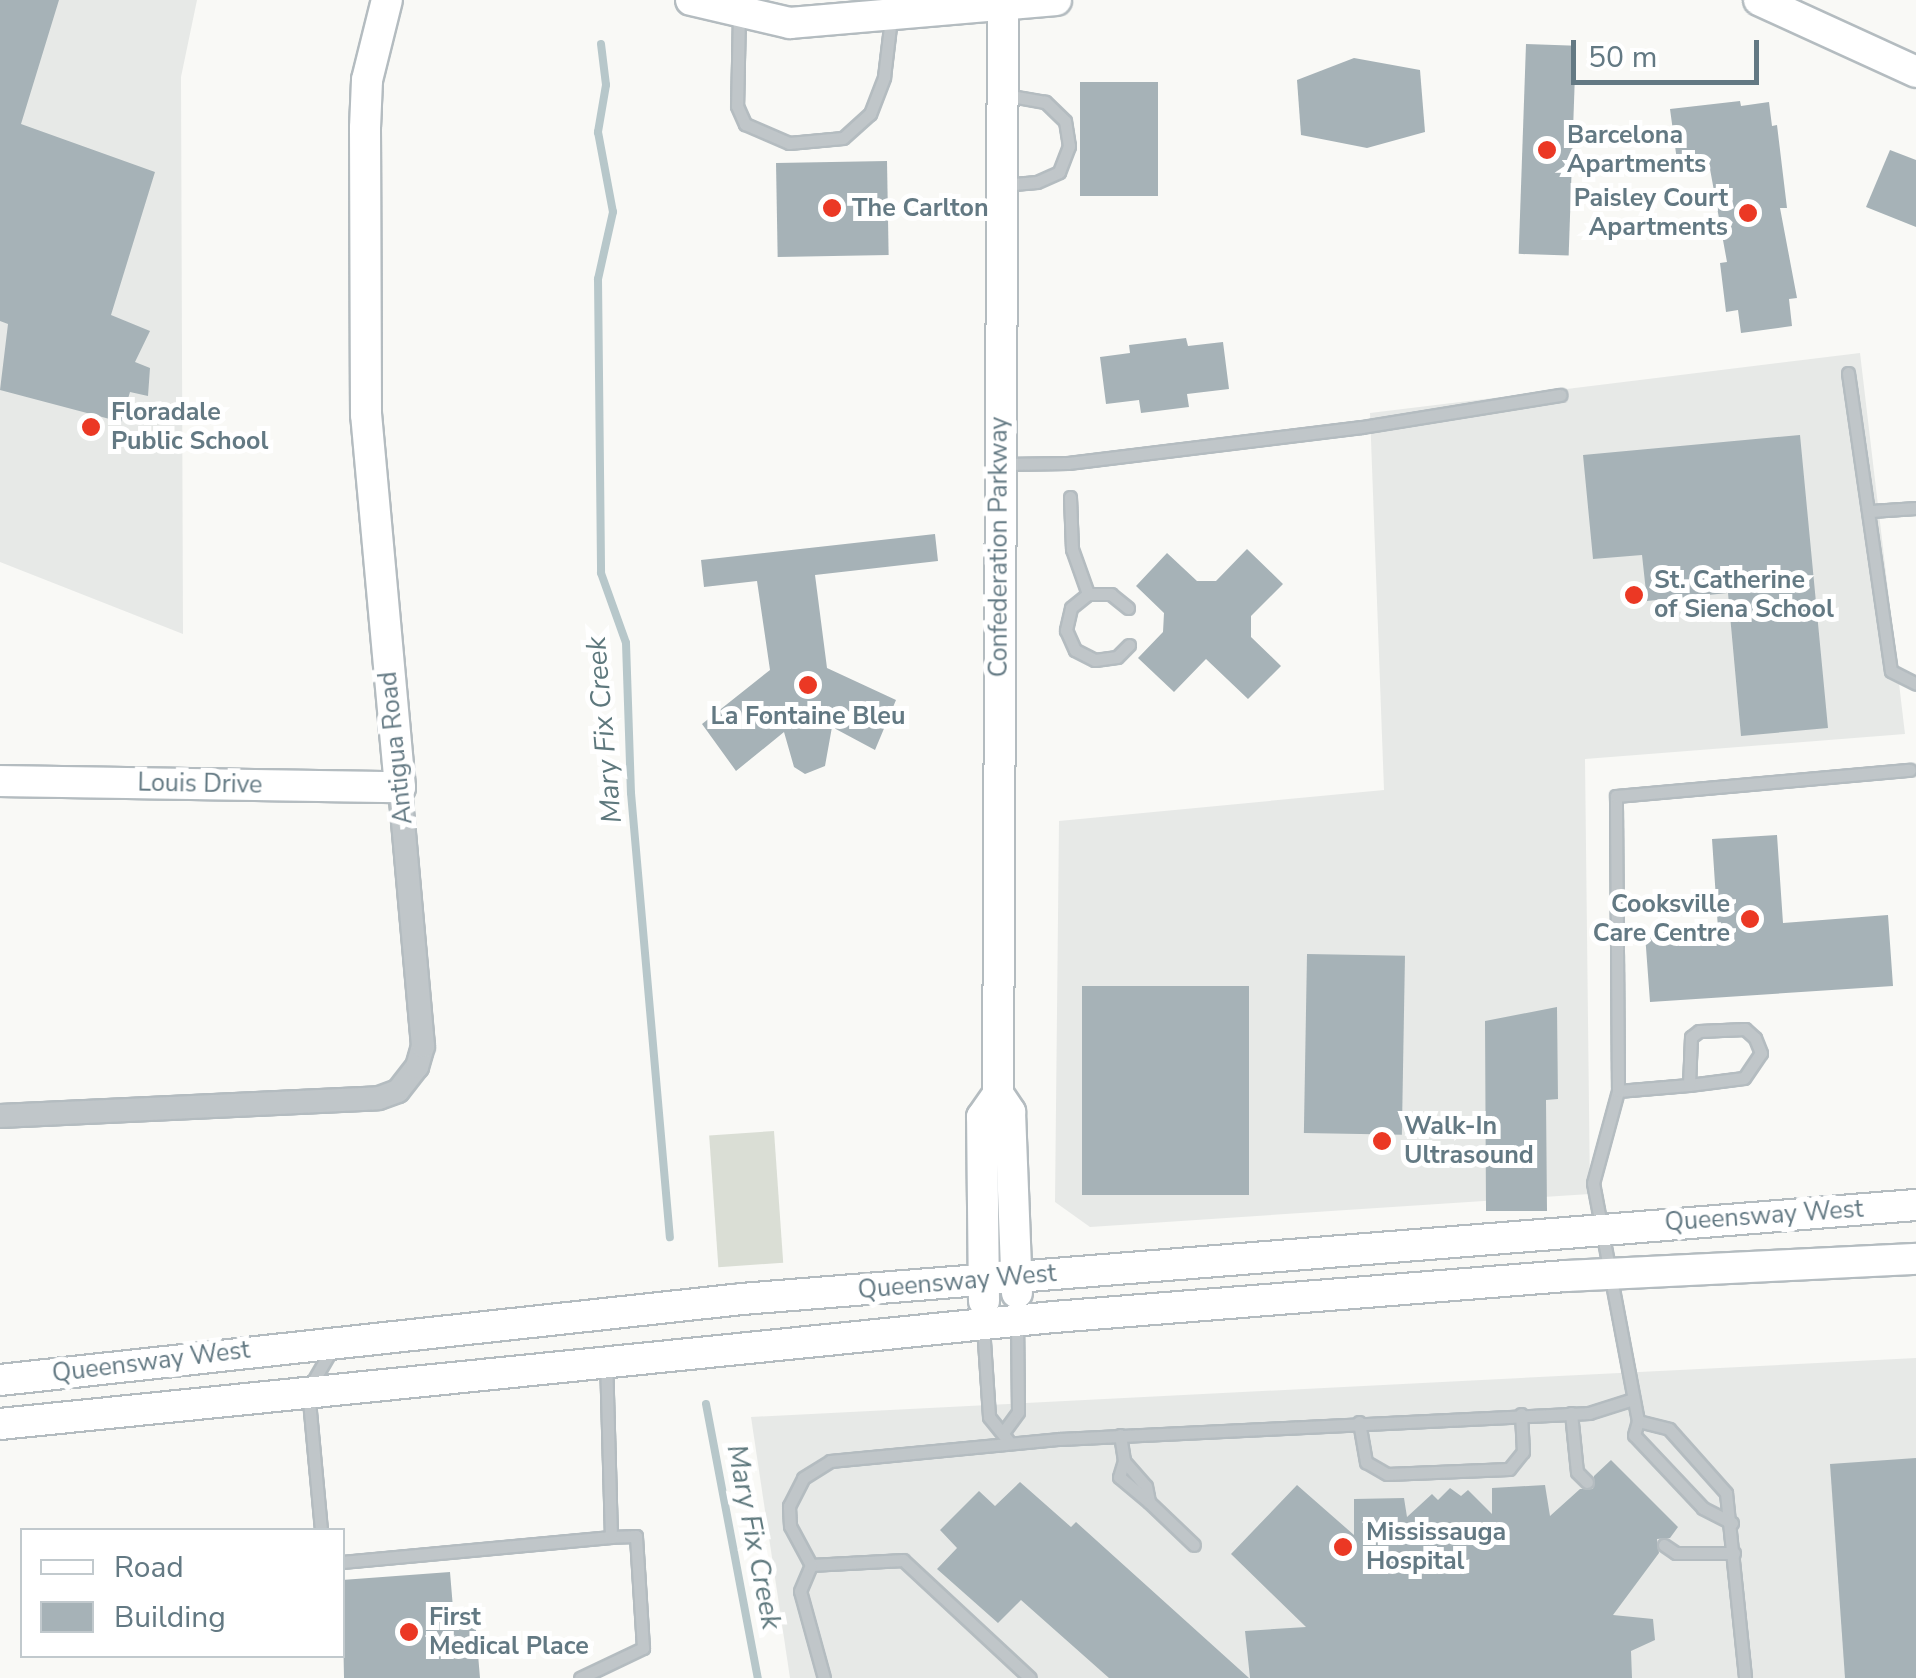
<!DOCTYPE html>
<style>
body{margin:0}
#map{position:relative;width:1916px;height:1678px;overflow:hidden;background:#f9f9f6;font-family:"Nunito Sans",sans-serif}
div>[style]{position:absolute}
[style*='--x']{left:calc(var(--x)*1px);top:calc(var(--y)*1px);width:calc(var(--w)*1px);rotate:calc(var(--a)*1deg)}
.built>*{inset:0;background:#e7e9e7}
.green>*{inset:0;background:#daded5;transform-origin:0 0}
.stream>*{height:8px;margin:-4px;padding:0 4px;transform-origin:4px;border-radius:4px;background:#b7c7ca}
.building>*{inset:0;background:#a6b2b7;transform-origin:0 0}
.roads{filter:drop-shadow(2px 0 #b4bcc0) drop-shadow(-2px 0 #b4bcc0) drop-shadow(0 2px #b4bcc0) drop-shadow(0 -2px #b4bcc0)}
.lane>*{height:11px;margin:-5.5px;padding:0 5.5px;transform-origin:5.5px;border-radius:5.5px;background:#c0c6c9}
.street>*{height:22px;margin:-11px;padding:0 11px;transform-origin:11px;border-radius:11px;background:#c0c6c9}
.secondary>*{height:30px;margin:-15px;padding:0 15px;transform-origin:15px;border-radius:15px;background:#fff}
.dots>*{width:28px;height:28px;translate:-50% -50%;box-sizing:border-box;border:5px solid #fff;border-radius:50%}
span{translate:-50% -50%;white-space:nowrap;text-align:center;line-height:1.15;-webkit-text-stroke:10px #fff;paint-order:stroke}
.poi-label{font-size:25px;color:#637983;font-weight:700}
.left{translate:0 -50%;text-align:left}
.right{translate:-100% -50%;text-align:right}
.street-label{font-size:25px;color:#637983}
.water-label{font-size:28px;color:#5e787d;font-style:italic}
.legend{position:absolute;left:20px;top:1528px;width:325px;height:130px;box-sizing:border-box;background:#fff;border:2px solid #c1c9cd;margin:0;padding:12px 18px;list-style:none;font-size:30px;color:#637983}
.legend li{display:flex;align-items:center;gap:20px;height:50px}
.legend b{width:50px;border:2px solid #c1c9cd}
.scale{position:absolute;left:1571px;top:40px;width:188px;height:45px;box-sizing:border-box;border:5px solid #637983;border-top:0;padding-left:12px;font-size:30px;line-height:35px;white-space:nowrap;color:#637983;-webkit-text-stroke:8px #fff;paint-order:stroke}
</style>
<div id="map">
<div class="built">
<div style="clip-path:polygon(0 0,197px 0,181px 77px,183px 634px,0 562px)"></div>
<div style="clip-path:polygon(1860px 353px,1905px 734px,1585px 759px,1590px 1194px,1090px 1227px,1055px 1202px,1059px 821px,1384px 790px,1370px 413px)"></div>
<div style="clip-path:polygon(1916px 1358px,1916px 1678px,790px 1678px,751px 1417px)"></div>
</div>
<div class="green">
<div style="left:774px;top:1131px;width:132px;height:65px;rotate:86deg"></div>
</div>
<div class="stream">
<div style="--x:601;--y:44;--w:41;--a:83"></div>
<div style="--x:606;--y:85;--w:48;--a:99.7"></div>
<div style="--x:598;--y:132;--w:81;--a:79.4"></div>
<div style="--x:613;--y:212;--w:69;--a:102.6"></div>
<div style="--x:598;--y:279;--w:294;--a:89.4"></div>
<div style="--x:601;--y:573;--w:74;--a:70.3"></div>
<div style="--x:626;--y:643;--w:150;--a:88.1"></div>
<div style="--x:631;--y:793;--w:446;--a:85"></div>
<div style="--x:706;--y:1404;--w:279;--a:79.3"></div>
</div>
<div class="building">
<div style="clip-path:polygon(0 0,59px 0,21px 124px,155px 172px,111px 315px,150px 331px,135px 362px,150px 368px,148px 396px,130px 392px,121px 422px,0 390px,8px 324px,0 321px)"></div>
<div style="left:1526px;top:44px;width:50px;height:210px;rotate:2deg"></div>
<div style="clip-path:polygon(1354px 58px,1420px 70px,1425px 132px,1367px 148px,1301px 135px,1297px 80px)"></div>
<div style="left:1080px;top:82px;width:78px;height:114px"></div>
<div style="clip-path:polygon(1740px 101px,1741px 106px,1769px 102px,1772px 126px,1777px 125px,1787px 208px,1780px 208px,1797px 298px,1789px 299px,1792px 326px,1741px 333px,1738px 310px,1726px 312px,1720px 263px,1727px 262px,1710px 169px,1678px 168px,1670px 109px)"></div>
<div style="clip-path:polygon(1890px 150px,1916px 160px,1916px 227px,1866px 207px)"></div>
<div style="left:887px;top:161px;width:94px;height:111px;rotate:89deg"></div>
<div style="clip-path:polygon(1186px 338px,1188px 346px,1223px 342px,1229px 389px,1187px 394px,1189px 407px,1141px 413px,1139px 400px,1106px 404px,1100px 357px,1130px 353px,1129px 345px)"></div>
<div style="clip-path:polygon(1800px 435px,1828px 728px,1741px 736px,1728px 593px,1647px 601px,1642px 555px,1593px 559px,1583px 455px)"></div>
<div style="clip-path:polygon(935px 534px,938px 561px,815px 575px,827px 668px,896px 700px,875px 750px,832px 727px,825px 766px,805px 774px,794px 767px,784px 732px,736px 771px,702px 724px,770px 670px,757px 581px,704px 587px,701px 560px)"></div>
<div style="clip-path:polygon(1247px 549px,1283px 584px,1251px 616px,1251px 637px,1281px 666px,1248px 699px,1206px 659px,1174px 692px,1138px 658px,1163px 632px,1164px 613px,1136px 586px,1167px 553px,1197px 581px,1216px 581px)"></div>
<div style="clip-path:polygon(1777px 835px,1783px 923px,1888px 915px,1893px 986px,1650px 1002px,1645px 934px,1718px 929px,1712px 839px)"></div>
<div style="left:1307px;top:954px;width:98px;height:179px;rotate:1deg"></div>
<div style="left:1082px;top:986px;width:167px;height:209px"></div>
<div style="clip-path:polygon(1557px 1007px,1558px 1099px,1546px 1100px,1547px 1211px,1486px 1211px,1485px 1021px)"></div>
<div style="clip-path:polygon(1916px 1458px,1916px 1678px,1845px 1678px,1830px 1464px)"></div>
<div style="clip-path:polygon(1611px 1460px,1678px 1527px,1670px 1538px,1657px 1539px,1659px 1553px,1613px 1615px,1653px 1619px,1655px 1640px,1631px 1651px,1632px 1678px,1250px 1678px,1245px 1631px,1306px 1627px,1231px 1554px,1297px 1485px,1354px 1535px,1354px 1499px,1404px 1498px,1407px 1517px,1432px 1494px,1438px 1500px,1450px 1488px,1461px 1496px,1468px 1490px,1492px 1514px,1492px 1488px,1545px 1485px,1550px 1516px,1580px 1489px,1593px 1489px,1594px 1476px)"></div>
<div style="clip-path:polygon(1020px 1482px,1071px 1527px,1076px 1522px,1249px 1678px,1109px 1678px,1021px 1600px,998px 1623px,937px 1569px,957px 1548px,940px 1530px,979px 1491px,995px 1506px)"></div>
<div style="clip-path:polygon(450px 1572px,453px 1608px,474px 1607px,480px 1678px,344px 1678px,342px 1580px)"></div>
</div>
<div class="roads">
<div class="lane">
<div style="--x:739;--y:14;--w:92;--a:91.2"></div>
<div style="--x:737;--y:106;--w:20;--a:66"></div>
<div style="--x:745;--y:124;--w:48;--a:23.4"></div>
<div style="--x:789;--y:143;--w:54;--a:-5.3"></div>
<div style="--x:843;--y:138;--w:36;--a:-42"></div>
<div style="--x:870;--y:114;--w:40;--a:-69"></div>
<div style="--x:884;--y:77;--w:59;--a:-83.2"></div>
<div style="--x:1002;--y:185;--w:35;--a:-5"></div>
<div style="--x:1037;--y:182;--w:24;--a:-24"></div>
<div style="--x:1059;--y:172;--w:28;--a:-69"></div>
<div style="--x:1069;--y:146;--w:25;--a:-99"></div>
<div style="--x:1065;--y:121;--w:28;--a:-136"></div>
<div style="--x:1045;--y:102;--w:41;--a:-170.1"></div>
<div style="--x:1848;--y:373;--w:301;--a:81.8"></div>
<div style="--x:1891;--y:671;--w:28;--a:27"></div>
<div style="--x:1004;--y:464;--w:64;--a:-0.9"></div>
<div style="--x:1068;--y:463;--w:296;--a:-7"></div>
<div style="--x:1362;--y:427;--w:201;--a:-9.2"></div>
<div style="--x:1070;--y:497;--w:52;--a:87.8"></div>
<div style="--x:1072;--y:549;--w:48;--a:70.4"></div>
<div style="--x:1871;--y:511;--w:45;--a:-3.8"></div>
<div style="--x:1128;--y:608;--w:22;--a:-141"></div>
<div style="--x:1111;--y:594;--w:23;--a:180"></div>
<div style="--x:1088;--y:594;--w:22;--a:141"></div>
<div style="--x:1071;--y:608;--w:23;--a:103"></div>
<div style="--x:1066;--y:630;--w:22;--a:66"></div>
<div style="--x:1075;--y:650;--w:22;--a:27"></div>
<div style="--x:1095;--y:660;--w:22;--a:-8"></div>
<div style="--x:1117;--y:657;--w:17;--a:-45"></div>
<div style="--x:1618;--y:1091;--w:71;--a:-4.8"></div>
<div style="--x:1689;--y:1085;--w:55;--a:-7.3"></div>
<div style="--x:1744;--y:1078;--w:30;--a:-56"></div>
<div style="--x:1761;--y:1053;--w:16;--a:-112"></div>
<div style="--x:1755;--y:1038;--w:13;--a:-138"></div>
<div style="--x:1745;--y:1029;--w:46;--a:177.5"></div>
<div style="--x:1699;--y:1031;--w:10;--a:143"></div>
<div style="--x:1691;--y:1037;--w:48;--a:92.4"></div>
<div style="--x:983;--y:1326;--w:91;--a:86.2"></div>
<div style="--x:989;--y:1417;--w:33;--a:51"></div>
<div style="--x:1571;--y:1413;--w:59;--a:84.2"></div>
<div style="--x:1577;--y:1472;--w:14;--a:45"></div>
<div style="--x:1638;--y:1421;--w:32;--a:14"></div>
<div style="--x:1669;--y:1429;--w:86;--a:48.3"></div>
<div style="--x:1726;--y:1493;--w:186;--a:84.1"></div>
<div style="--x:1359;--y:1422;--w:41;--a:80.1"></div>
<div style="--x:1366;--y:1462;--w:24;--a:30"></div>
<div style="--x:1387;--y:1474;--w:122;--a:-2.3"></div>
<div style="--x:1509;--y:1469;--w:22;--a:-51"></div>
<div style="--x:1523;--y:1452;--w:38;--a:-93"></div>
<div style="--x:1005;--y:1430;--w:22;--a:-54"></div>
<div style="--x:1018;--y:1412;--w:89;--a:-90.6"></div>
<div style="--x:1120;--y:1435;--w:26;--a:81"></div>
<div style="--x:1124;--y:1461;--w:33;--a:49"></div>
<div style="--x:1146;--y:1486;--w:16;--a:79"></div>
<div style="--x:1149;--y:1502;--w:39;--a:-140"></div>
<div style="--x:1119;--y:1477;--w:17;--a:-73"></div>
<div style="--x:1149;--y:1502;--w:62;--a:43.7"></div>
<div style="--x:1732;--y:1523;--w:33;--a:-153"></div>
<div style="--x:1703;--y:1508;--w:100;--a:-133.4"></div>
<div style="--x:1634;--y:1435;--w:15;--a:-74"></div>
<div style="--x:1638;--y:1421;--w:242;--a:-100.7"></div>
<div style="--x:1593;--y:1183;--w:95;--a:-74.8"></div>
<div style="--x:1618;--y:1091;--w:295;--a:-90.4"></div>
<div style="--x:1616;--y:796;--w:295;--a:-5.1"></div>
<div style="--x:321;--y:1530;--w:141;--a:-95.3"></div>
<div style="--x:308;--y:1390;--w:50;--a:-59.8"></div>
<div style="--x:1664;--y:1545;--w:14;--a:34"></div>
<div style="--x:1676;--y:1553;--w:58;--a:0"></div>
<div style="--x:342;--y:1562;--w:270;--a:-5.3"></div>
<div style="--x:811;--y:1565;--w:92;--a:-3.1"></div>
<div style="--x:903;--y:1560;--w:173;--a:42.9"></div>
<div style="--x:580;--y:1678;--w:70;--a:-25.5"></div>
<div style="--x:643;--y:1648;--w:112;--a:-93.6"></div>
<div style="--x:636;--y:1536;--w:25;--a:178"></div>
<div style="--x:611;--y:1537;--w:174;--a:-91.6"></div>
<div style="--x:824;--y:1678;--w:90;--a:-105.4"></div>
<div style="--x:800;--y:1591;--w:28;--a:-67"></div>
<div style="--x:811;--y:1565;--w:44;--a:-118.3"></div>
<div style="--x:790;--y:1526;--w:20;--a:-93"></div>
<div style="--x:789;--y:1506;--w:31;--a:-63"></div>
<div style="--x:803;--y:1478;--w:32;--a:-32"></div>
<div style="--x:830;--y:1461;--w:231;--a:-5.5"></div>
<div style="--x:1060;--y:1439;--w:530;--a:-2.81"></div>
<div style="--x:1589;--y:1413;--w:43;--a:-17.6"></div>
</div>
<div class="street">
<div style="--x:0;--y:1116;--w:379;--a:-2.7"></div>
<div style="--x:379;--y:1098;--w:20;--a:-20"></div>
<div style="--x:398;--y:1091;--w:31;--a:-52"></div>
<div style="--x:417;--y:1067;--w:22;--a:-74"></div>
<div style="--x:423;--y:1046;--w:260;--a:-95.1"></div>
</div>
<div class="secondary">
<div style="--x:691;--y:0;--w:102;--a:13.1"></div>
<div style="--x:790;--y:23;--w:267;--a:-4.9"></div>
<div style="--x:1003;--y:0;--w:1094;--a:90.26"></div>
<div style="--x:998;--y:1094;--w:22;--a:56"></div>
<div style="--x:1010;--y:1112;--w:181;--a:87.8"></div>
<div style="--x:1759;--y:0;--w:173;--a:24.6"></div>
<div style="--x:0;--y:781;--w:400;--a:0.9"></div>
<div style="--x:400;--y:787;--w:374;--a:-95.2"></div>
<div style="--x:366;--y:415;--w:287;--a:-90.2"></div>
<div style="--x:365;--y:128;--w:48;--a:-87.6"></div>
<div style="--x:367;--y:80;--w:82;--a:-76"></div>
<div style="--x:984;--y:1301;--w:184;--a:-90.6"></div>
<div style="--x:982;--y:1117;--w:28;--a:-55"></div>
<div style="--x:0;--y:1380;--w:746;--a:-6.23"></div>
<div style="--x:742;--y:1299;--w:1178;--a:-4.58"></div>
<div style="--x:0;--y:1424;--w:1059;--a:-5.8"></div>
<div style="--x:1054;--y:1317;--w:514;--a:-4.58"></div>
<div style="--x:1566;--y:1276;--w:350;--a:-2.8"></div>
</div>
</div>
<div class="dots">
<div style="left:1547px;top:150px;background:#eb3824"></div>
<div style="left:832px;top:208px;background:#eb3824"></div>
<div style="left:1748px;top:213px;background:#eb3824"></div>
<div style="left:91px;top:427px;background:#eb3824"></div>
<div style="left:1634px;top:595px;background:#eb3824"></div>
<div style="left:808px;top:685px;background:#eb3824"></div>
<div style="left:1750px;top:919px;background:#eb3824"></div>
<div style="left:1382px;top:1141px;background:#eb3824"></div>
<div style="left:1343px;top:1547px;background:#eb3824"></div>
<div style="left:409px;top:1632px;background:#eb3824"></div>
</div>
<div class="poi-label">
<span class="left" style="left:1567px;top:150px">Barcelona<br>Apartments</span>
<span class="right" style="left:1728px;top:213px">Paisley Court<br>Apartments</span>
<span class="left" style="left:852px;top:208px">The Carlton</span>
<span class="left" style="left:111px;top:427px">Floradale<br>Public School</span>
<span class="left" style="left:1654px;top:595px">St. Catherine<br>of Siena School</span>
<span style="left:808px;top:716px">La Fontaine Bleu</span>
<span class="right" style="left:1730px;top:919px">Cooksville<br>Care Centre</span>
<span class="left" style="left:1404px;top:1141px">Walk-In<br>Ultrasound</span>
<span class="left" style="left:1366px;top:1547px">Mississauga<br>Hospital</span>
<span class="left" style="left:429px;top:1632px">First<br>Medical Place</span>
</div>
<div class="street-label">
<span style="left:999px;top:547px;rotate:-90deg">Confederation Parkway</span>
<span style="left:396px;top:748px;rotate:-96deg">Antigua Road</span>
<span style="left:200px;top:784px;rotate:1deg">Louis Drive</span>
<span style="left:1764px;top:1216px;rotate:-4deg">Queensway West</span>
<span style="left:957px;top:1282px;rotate:-5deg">Queensway West</span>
<span style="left:151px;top:1362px;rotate:-7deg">Queensway West</span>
</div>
<div class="water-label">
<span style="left:604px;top:730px;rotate:-95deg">Mary Fix Creek</span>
<span style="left:754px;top:1537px;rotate:79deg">Mary Fix Creek</span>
</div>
<ul class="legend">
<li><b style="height:12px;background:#fff"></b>Road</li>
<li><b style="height:28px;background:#a6b2b7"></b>Building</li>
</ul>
<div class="scale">50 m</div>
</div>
